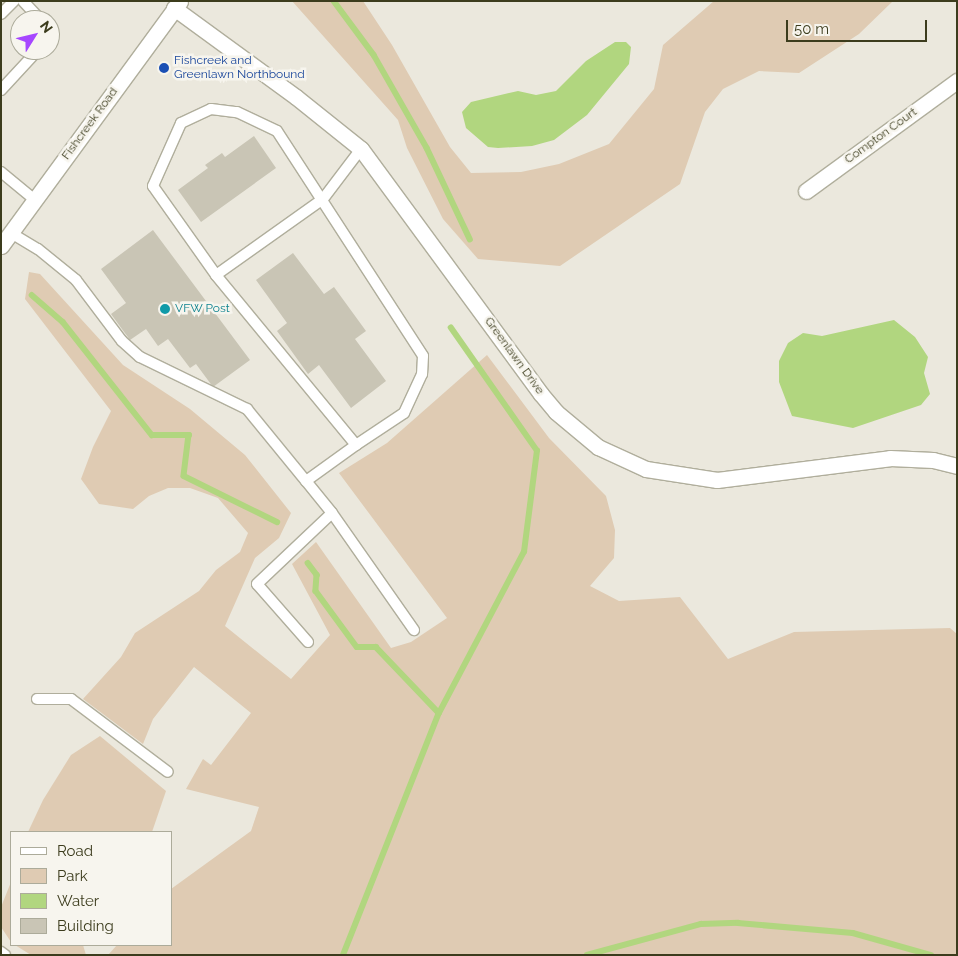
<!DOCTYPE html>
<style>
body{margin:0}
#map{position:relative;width:958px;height:956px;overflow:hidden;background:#ebe8dd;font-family:Raleway,sans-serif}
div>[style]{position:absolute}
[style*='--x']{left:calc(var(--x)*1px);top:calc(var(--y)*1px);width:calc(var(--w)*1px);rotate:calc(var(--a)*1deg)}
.green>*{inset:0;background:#dfcbb3}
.water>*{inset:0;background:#b1d67f}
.stream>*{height:5.5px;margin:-2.75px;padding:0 2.75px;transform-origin:2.75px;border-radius:2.75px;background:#b1d67f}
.building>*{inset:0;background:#c9c5b5}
.roads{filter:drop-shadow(1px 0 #b0ae9c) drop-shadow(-1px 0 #b0ae9c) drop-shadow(0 1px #b0ae9c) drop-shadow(0 -1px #b0ae9c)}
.lane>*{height:10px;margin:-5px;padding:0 5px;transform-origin:5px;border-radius:5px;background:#fff}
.street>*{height:15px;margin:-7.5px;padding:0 7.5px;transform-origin:7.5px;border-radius:7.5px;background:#fff}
.secondary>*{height:15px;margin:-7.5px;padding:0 7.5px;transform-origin:7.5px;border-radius:7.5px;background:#fff}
.dots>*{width:14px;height:14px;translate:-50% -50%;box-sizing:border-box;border:2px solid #f7f5ee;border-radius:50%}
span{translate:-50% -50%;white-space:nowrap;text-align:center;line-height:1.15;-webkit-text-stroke:5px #f7f5ee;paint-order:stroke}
.transit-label{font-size:12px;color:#164399}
.left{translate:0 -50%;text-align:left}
.street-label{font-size:12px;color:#3c3c1d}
.culture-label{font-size:12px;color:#0d838f}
.frame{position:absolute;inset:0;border:2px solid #3c3c1d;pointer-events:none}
.legend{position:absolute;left:10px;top:831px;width:162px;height:115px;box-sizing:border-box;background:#f7f5ee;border:1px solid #acab9a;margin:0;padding:6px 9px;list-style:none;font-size:15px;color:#3c3c1d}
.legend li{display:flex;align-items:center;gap:10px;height:25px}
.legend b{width:25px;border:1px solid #acab9a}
.north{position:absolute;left:10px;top:10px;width:50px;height:50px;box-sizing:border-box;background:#f7f5ee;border:1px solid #acab9a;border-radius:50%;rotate:54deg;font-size:14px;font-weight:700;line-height:20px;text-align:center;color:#3c3c1d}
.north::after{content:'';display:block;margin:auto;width:18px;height:22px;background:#a647ff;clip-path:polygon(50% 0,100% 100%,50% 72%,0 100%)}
.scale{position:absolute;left:786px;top:20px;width:141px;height:22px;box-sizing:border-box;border:2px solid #3c3c1d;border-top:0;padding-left:6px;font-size:15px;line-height:18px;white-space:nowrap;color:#3c3c1d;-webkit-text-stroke:4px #f7f5ee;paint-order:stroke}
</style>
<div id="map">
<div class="green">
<div style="clip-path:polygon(292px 1px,363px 1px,392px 45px,450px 147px,471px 173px,521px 172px,559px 164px,609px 144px,654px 89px,663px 45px,714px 1px,893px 1px,859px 34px,799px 73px,759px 71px,723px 89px,705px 112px,680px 184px,560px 266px,478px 259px,443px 219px,407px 148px,398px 120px)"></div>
<div style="clip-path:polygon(29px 272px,40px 274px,123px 365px,190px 409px,245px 455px,291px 513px,279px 538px,255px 558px,225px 626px,291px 679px,330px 635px,292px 564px,316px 542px,391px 648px,411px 642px,447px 618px,339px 473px,387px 443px,487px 355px,549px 438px,606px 496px,615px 530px,614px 558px,590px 586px,619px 601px,680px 597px,728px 659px,794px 632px,950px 628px,957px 634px,957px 955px,108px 955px,117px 945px,171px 945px,171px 889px,251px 831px,259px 807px,186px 789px,203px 759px,211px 765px,251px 713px,194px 667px,153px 719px,143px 744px,83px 699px,121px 657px,135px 633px,199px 591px,216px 570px,240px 552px,248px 533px,218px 498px,190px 488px,168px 488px,149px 496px,133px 509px,99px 504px,81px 479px,93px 447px,111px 411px,25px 299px)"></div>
<div style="clip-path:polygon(100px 736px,166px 791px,152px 832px,28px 832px,43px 800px,71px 755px)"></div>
<div style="clip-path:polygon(11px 882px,11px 942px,1px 927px,1px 907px)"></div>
<div style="clip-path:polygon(15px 945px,83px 945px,86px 955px,31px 955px)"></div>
</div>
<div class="water">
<div style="clip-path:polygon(615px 42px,626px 42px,631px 47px,629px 64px,587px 115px,554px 140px,532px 146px,498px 148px,488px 147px,466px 128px,462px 112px,471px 102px,518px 91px,536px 95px,556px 91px,586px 61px)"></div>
<div style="clip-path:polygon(894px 320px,915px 337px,928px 357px,924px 373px,930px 394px,921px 405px,853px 428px,792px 416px,779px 382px,779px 361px,788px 343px,803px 333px,822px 336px)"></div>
</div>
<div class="stream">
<div style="--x:334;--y:1;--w:67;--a:53.5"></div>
<div style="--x:374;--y:55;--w:107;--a:60.3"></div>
<div style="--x:427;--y:148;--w:101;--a:64.7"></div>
<div style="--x:32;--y:295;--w:41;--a:41.1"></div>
<div style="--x:63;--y:322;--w:144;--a:51.8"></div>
<div style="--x:152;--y:435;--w:37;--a:0"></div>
<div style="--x:189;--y:435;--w:41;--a:97"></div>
<div style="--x:184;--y:476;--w:104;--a:26.3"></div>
<div style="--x:308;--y:563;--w:15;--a:53"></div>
<div style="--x:317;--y:575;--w:16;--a:94"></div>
<div style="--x:316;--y:591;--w:69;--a:53.8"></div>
<div style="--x:357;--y:647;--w:19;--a:0"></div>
<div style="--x:376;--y:647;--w:91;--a:46.3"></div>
<div style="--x:343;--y:955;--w:260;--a:-68.4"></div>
<div style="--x:439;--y:713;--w:182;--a:-62.2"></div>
<div style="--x:524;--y:552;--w:102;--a:-82.7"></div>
<div style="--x:537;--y:451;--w:150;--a:-125"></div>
<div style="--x:587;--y:955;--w:118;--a:-15.2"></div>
<div style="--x:701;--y:924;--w:37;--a:-2"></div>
<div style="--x:738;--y:923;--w:115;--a:5"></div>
<div style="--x:853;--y:933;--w:81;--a:15.8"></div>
</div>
<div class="building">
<div style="clip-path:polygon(254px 136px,276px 168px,201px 222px,178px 190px,208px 168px,205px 165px,222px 153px,225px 157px)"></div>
<div style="clip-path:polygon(153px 230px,250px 360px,213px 387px,196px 364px,190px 368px,168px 339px,158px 346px,146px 329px,130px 340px,111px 314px,126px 303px,101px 269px)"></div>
<div style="clip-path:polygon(293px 253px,324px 294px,334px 287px,366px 331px,355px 339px,386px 381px,351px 408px,319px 365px,308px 374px,277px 331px,287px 323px,256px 280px)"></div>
</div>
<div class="roads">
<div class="lane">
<div style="--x:23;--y:1;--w:26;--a:47"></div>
<div style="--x:1;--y:14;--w:18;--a:-45"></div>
<div style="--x:50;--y:29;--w:5;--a:53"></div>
<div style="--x:53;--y:33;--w:4;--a:135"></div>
<div style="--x:1;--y:90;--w:54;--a:-47.2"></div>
<div style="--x:211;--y:109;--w:26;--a:7"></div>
<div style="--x:237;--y:112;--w:44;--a:25.4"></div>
<div style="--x:277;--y:131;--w:268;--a:57"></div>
<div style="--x:423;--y:356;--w:18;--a:93"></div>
<div style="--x:422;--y:374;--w:43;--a:114.8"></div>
<div style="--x:404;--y:413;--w:58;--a:146.3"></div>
<div style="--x:356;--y:445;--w:220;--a:-129.5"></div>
<div style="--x:216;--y:275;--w:109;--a:-125.3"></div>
<div style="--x:153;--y:186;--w:69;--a:-66"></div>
<div style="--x:181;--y:123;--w:33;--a:-25"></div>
<div style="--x:1;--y:172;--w:44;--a:39.5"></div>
<div style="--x:11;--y:233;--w:31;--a:31"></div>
<div style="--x:38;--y:249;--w:49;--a:39.2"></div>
<div style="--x:76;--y:280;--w:76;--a:53"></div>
<div style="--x:122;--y:341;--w:24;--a:42"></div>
<div style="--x:140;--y:357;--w:119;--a:25.9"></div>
<div style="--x:247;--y:409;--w:93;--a:50.7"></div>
<div style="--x:216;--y:275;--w:131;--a:-35.4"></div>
<div style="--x:323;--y:199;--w:63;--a:-52.8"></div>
<div style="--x:332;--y:513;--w:143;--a:55"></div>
<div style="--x:308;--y:642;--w:77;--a:-131.3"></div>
<div style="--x:257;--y:584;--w:103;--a:-43.4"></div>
<div style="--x:332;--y:513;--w:41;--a:-129.1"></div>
<div style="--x:306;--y:481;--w:62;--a:-35.8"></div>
<div style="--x:37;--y:699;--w:34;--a:0"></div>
<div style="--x:71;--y:699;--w:121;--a:37"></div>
<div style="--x:1;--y:952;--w:5;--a:37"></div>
</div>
<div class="street">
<div style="--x:174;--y:8;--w:151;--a:36.1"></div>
<div style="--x:296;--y:97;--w:83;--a:38.7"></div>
<div style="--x:361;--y:149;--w:304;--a:53.7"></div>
<div style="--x:541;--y:394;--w:23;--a:50"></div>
<div style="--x:556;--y:412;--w:55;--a:39.8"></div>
<div style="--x:598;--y:447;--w:53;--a:24.6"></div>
<div style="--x:646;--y:469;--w:72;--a:8.8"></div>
<div style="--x:717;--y:480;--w:174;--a:-7.2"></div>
<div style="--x:890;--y:458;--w:43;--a:2.7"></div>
<div style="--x:933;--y:460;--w:25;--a:14"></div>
<div style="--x:806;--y:191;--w:187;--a:-36.1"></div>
</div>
<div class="secondary">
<div style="--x:1;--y:246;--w:303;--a:-53.8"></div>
</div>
</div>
<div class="dots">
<div style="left:164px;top:68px;background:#1a4fb4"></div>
<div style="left:165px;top:309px;background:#0f9aa8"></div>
</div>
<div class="transit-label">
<span class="left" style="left:174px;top:68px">Fishcreek and<br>Greenlawn Northbound</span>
</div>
<div class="street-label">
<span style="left:90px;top:124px;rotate:-54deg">Fishcreek Road</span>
<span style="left:881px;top:136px;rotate:-36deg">Compton Court</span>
<span style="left:514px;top:356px;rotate:54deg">Greenlawn Drive</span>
</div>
<div class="culture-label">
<span class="left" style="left:175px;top:309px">VFW Post</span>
</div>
<div class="frame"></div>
<ul class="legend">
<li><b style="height:6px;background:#fff"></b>Road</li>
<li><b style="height:14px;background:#dfcbb3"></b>Park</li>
<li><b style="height:14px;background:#b1d67f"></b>Water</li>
<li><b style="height:14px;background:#c9c5b5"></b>Building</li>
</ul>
<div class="north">N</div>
<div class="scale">50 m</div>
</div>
